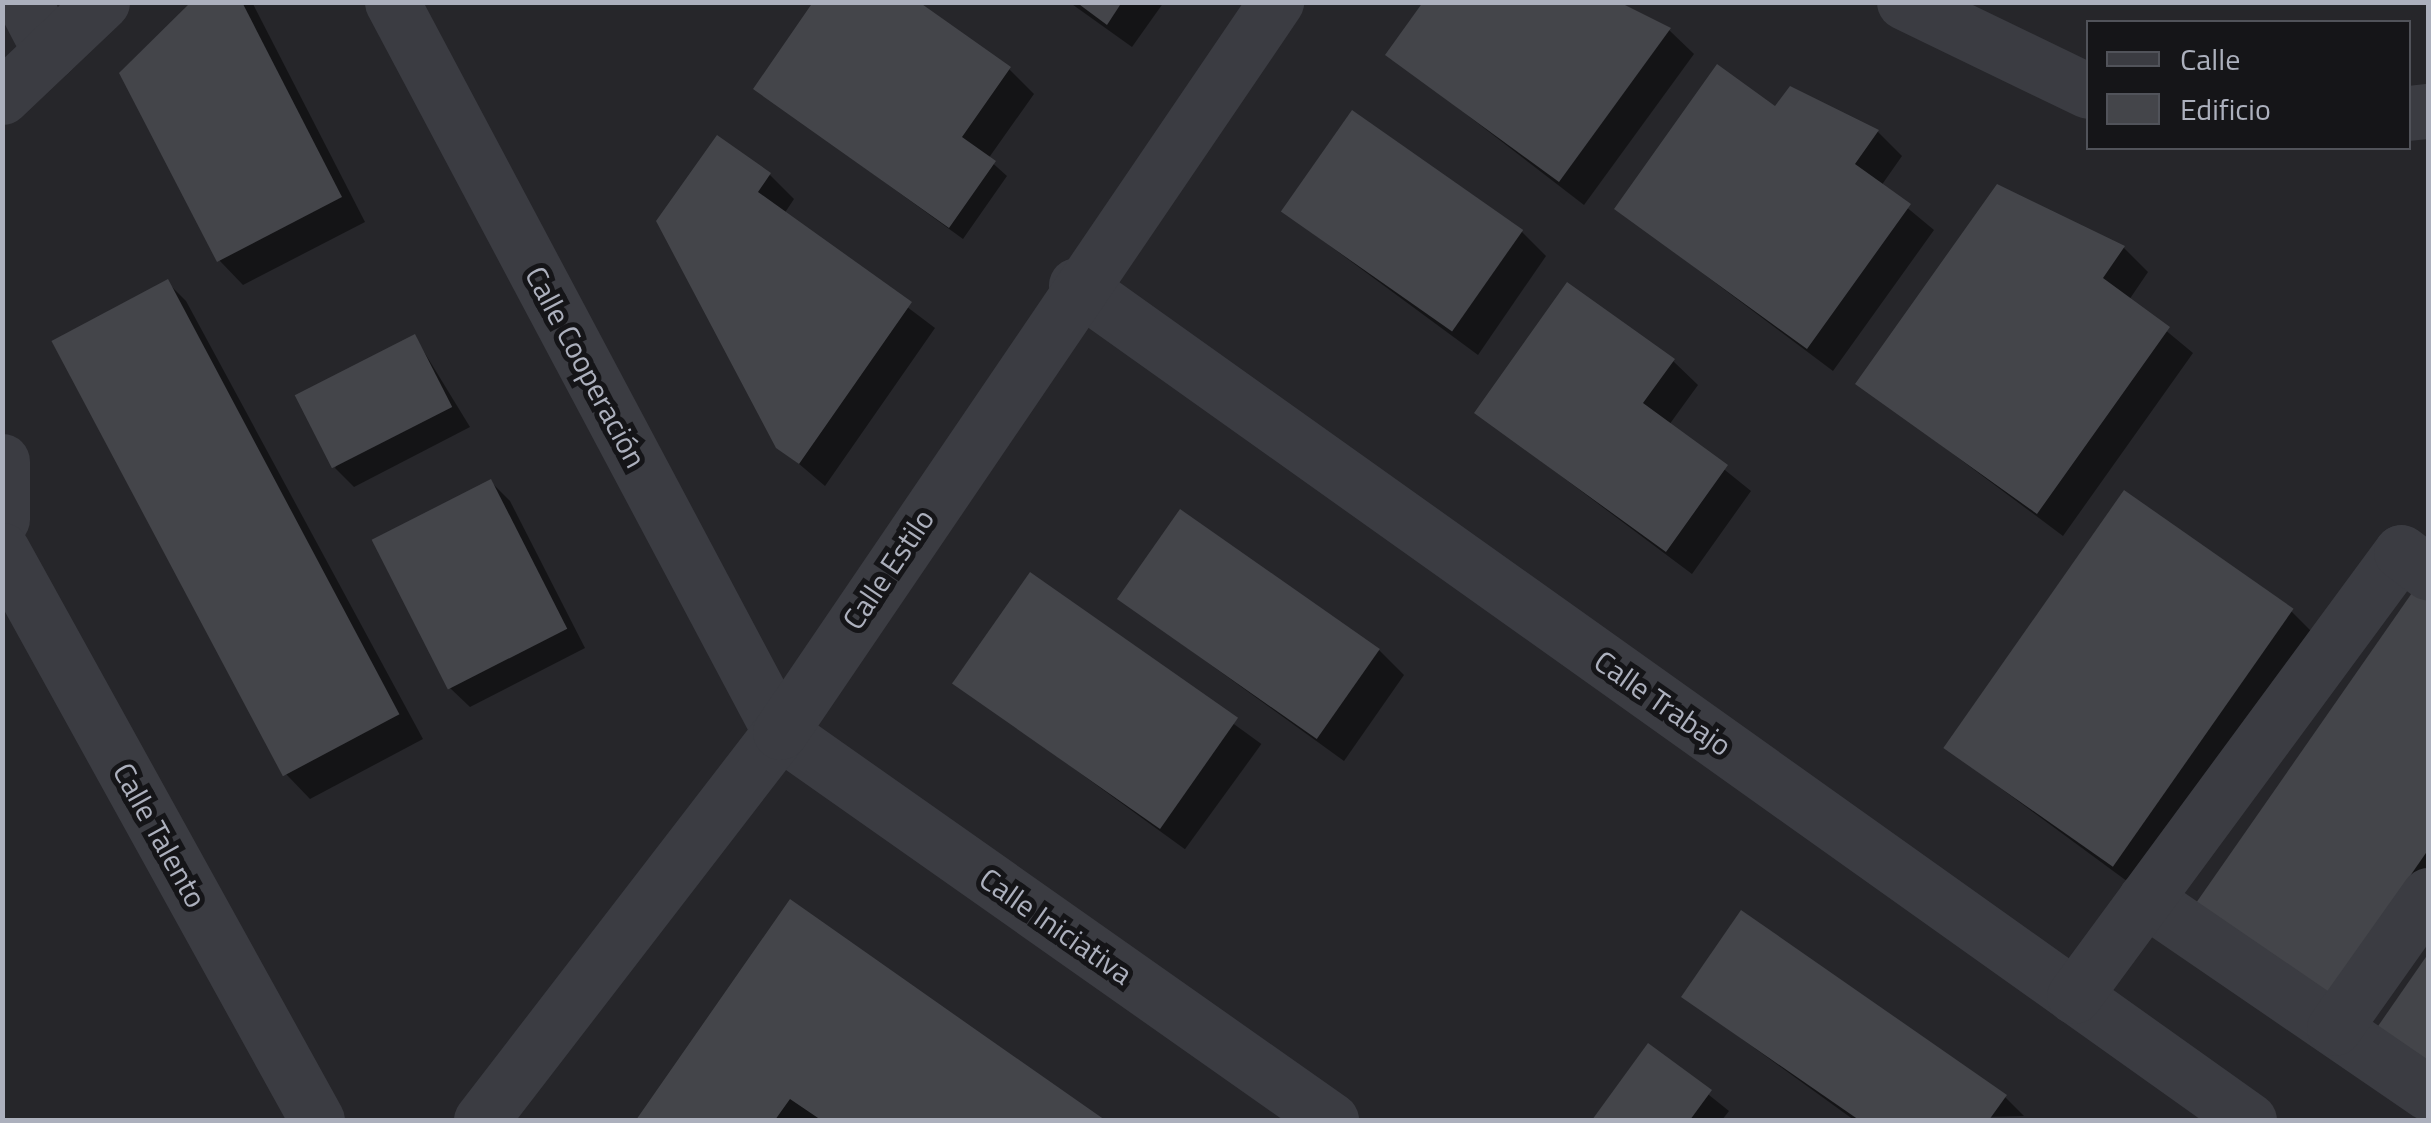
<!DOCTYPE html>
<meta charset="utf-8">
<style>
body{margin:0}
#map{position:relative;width:2431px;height:1123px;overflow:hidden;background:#1a1a1d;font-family:"Titillium Web",sans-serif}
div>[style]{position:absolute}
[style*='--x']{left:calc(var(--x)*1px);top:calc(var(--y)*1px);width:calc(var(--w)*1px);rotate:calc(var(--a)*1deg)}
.built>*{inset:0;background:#26262a}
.shadow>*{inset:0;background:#0007;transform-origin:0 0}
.building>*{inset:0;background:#44454a;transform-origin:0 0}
.minor>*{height:55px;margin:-27.5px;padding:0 27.5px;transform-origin:27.5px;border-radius:27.5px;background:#3b3c42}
span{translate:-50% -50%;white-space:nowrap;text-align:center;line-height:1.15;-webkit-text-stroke:10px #151518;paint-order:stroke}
.street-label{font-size:30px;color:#acb0bd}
.frame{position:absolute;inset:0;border:5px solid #acb0bd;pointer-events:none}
.legend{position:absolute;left:2086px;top:20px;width:325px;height:130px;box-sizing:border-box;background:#151518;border:2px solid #51535a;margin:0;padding:12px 18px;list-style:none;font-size:30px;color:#acb0bd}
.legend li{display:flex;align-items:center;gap:20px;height:50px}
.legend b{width:50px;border:2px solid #51535a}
</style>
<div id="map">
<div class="built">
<div style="clip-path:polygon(evenodd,3px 3px,2428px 3px,2428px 1120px,3px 1120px,3px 3px,2088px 22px,2408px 22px,2408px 148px,2088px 148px,2088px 22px)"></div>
</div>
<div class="shadow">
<div style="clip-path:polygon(195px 2px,252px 2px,365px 222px,243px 285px,219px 260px)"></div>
<div style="clip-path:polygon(1069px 2px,1164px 2px,1132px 47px)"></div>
<div style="clip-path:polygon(1669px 30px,1694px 54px,1584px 205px,1388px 54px)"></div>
<div style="clip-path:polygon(1009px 69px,1034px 94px,988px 159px,1007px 176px,963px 239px,756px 89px)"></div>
<div style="clip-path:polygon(1790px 89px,1878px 132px,1902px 156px,1881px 186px,1934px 230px,1833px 371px,1617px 209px,1776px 109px)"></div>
<div style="clip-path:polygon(770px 175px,794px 199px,784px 214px,935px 328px,825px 486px,778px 446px,659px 221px)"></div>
<div style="clip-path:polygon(1998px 187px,2124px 248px,2148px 272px,2129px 300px,2193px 353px,2063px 536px,1858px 383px)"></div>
<div style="clip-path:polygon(1284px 212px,1522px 232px,1546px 256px,1478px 355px)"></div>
<div style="clip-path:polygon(167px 282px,186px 301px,423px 739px,310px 799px,286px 774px)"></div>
<div style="clip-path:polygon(415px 337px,470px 427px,354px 487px,335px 468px)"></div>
<div style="clip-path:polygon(1673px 361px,1698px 385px,1669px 425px,1751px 491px,1692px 574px,1477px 413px)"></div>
<div style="clip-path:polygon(491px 482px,510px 501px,585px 648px,470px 707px,450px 688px)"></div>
<div style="left:1030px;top:576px;width:286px;height:130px;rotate:36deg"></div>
<div style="clip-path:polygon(2415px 593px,2428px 603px,2428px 909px,2353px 1017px)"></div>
<div style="clip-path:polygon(1121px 600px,1379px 650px,1404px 675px,1344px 761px)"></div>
<div style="clip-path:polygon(2291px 611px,2316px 636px,2139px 890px,1946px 748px)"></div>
<div style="clip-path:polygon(791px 902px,886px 969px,1101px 1120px,639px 1120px)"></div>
<div style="clip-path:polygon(2428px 958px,2428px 1070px,2380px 1028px)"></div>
<div style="clip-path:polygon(1684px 997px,2005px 1097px,2024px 1116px,1854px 1120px)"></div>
<div style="clip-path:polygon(1649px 1047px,1729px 1111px,1722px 1120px,1595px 1120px)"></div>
</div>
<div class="building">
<div style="clip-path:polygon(191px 2px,242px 2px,342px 197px,217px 262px,119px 73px)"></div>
<div style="clip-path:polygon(813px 2px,919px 2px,1011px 67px,962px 137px,996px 161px,949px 228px,753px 89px)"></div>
<div style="clip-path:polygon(1076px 2px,1122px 2px,1107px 25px)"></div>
<div style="clip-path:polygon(1423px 2px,1619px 2px,1671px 28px,1559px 182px,1385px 55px)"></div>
<div style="clip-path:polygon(1717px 64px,1775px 106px,1790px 86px,1879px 130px,1855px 164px,1911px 204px,1807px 349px,1614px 209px)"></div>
<div style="left:1352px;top:110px;width:209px;height:124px;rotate:35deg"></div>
<div style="clip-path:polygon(717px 135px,771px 173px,758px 192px,912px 302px,799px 464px,776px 448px,656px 221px)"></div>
<div style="clip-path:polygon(1997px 184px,2125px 246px,2103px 278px,2170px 327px,2037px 514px,1855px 384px)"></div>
<div style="left:168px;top:279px;width:493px;height:132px;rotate:62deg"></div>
<div style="clip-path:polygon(1567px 282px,1675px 359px,1643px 403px,1728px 465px,1666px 552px,1474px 413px)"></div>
<div style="left:415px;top:334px;width:82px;height:135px;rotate:63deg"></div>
<div style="left:491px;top:479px;width:168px;height:134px;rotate:63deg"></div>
<div style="left:2124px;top:490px;width:207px;height:315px;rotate:35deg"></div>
<div style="left:1180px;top:509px;width:244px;height:110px;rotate:35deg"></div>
<div style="left:1030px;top:572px;width:254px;height:136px;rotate:35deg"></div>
<div style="clip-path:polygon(2414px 590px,2428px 600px,2428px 850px,2328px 995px,2196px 903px)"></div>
<div style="clip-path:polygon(790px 899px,972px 1027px,1105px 1120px,821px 1120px,790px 1099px,775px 1120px,636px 1120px)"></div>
<div style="clip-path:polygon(1741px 910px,2007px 1095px,1989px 1120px,1859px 1120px,1681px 997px)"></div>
<div style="clip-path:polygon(2428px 954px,2428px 1065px,2376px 1029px)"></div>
<div style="clip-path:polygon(1648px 1043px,1712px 1090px,1690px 1120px,1592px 1120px)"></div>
</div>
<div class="minor">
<div style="--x:24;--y:2;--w:56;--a:62.5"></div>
<div style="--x:392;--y:2;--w:827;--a:62.01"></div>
<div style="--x:780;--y:732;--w:674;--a:35.15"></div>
<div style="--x:1904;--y:2;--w:204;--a:25.8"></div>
<div style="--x:2;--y:97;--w:138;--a:-43.5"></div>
<div style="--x:2408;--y:113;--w:20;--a:-6"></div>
<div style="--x:1076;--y:285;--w:1440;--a:35.45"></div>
<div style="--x:2;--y:461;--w:58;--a:90"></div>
<div style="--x:2;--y:550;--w:651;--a:61.07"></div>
<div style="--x:2145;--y:899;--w:343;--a:34.4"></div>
<div style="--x:2074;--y:996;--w:551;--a:-53.63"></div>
<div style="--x:2401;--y:552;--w:34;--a:37"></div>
<div style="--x:2334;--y:1028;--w:163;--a:-54.7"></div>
<div style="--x:481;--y:1120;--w:490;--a:-52.4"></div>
<div style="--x:780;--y:732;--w:883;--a:-55.81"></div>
</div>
<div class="street-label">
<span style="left:586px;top:367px;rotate:62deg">Calle Cooperación</span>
<span style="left:888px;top:569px;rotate:-56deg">Calle Estilo</span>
<span style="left:1663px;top:703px;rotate:35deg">Calle Trabajo</span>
<span style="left:160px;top:835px;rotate:61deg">Calle Talento</span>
<span style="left:1056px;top:926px;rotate:35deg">Calle Iniciativa</span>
</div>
<div class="frame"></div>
<ul class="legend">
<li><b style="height:12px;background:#3b3c42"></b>Calle</li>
<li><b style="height:28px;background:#44454a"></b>Edificio</li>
</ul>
</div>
